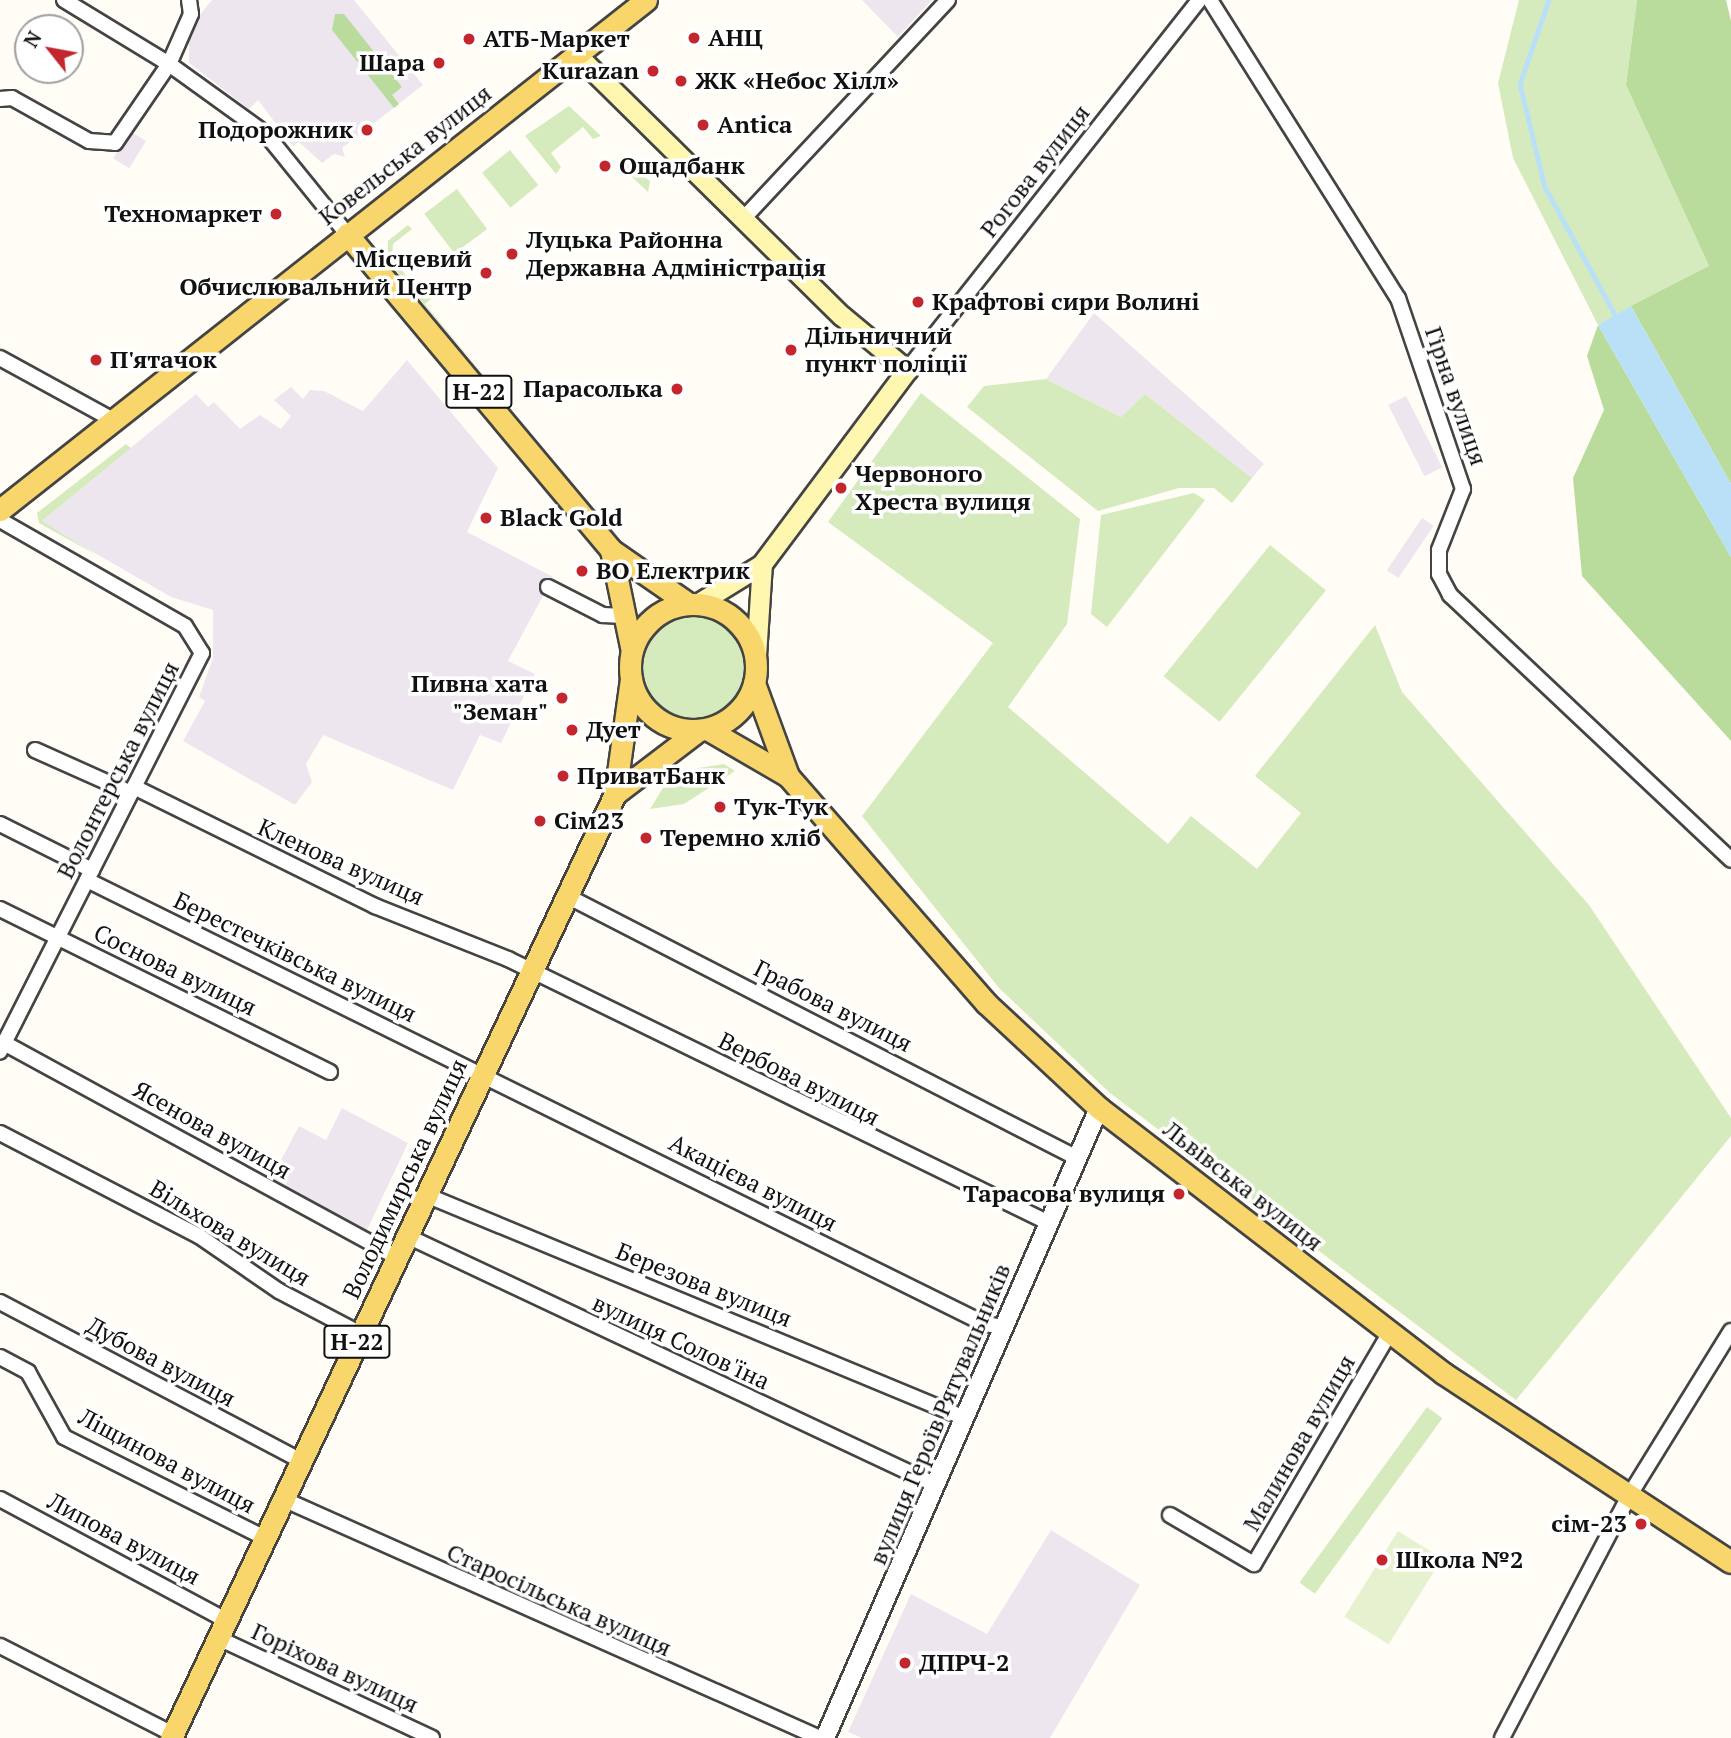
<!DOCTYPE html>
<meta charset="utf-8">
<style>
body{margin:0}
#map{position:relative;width:1731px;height:1738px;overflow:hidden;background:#fffdf5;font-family:"PT Serif",serif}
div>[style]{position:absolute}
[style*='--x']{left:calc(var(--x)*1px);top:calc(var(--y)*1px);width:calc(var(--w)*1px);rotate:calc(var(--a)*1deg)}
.industrial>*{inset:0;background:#eee6ef;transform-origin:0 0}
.green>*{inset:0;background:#d5ebbd;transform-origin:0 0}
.round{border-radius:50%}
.forest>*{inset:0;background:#b9dc9c}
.pitch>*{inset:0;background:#e6f2cf;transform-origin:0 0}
.water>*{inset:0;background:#b9e0f7}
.stream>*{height:4.5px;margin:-2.25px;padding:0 2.25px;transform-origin:2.25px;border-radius:2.25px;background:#b9e0f7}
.roads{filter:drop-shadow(2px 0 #444) drop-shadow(-2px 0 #444) drop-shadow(0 2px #444) drop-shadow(0 -2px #444)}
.minor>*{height:14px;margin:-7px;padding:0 7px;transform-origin:7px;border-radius:7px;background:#fff}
.tertiary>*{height:18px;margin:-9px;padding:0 9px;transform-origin:9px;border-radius:9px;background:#fff}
.secondary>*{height:19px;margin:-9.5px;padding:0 9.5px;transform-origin:9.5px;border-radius:9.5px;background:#fff6b0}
.primary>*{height:21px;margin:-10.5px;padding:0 10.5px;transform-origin:10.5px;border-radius:10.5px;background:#f9d66b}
.primary>.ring{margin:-10.5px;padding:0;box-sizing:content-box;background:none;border:21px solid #f9d66b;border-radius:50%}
.dots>*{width:19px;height:19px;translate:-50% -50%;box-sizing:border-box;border:4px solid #fff;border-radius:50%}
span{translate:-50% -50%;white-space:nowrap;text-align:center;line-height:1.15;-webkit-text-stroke:7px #fff;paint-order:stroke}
.shield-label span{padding:2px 5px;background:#fff;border:2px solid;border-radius:5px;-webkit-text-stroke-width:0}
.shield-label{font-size:23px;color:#111;font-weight:700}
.poi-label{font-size:24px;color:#111;font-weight:700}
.left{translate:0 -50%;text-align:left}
.right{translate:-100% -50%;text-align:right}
.street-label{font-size:24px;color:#111}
.north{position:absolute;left:14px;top:14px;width:70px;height:70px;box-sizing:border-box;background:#fff;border:2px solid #a0a0a0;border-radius:50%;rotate:301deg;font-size:19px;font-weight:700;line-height:28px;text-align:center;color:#111}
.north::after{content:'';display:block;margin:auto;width:24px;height:32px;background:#c4262e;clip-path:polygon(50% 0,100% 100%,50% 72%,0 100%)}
</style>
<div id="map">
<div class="industrial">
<div style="clip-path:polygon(212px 0,354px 0,423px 85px,342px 148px,345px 157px,334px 154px,322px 163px,299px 142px,293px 146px,258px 100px,249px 109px,189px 63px,189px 28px)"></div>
<div style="clip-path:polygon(862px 0,932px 0,898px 37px)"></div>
<div style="left:130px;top:131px;width:19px;height:32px;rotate:32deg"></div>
<div style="clip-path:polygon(1094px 313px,1264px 464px,1252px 478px,1145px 394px,1121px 417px,1046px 379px)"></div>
<div style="clip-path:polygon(407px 360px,498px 468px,467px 532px,553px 577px,508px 661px,535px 674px,501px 743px,480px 735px,453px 790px,323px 735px,306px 764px,312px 782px,295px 805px,183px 741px,205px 701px,199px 697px,213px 658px,213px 610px,171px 597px,41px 522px,196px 394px,208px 407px,214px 402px,240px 429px,260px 415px,281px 429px,291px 416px,274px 400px,291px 387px,303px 399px,310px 390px,324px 391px,363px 411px)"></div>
<div style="left:1406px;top:396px;width:80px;height:20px;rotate:63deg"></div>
<div style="left:1422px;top:518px;width:14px;height:63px;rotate:34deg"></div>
<div style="clip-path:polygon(342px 1108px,408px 1143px,367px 1230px,271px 1179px,299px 1126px,326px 1140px)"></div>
<div style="clip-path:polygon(1051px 1530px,1140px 1585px,1050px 1738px,862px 1738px,848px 1732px,911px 1594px,987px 1634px)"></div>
</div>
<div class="green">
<div style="clip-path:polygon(1519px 0,1637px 0,1626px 85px,1709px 266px,1598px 325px,1513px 158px,1498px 83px)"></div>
<div style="clip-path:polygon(569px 106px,601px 136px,593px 139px,583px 127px,551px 153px,561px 167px,556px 174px,525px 136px)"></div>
<div style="left:510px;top:150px;width:45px;height:36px;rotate:51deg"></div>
<div style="clip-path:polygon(624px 161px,650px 181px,648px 192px,620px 166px)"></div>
<div style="left:457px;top:189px;width:50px;height:41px;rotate:53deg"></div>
<div style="clip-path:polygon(408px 225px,412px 229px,393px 244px,392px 258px,425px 299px,455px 280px,425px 304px,495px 389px,388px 262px,388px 241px)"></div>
<div style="clip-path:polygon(1046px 379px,1121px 417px,1145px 394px,1252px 478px,1232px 503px,1214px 488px,1179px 488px,1098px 511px,967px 407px,984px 386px)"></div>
<div style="clip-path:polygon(921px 393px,1080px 519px,1067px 624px,1008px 707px,1168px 844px,1191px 816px,1257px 869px,1301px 813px,1255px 776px,1375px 625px,1402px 692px,1589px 905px,1731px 1118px,1731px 1136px,1516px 1400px,1110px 1093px,999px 988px,862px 816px,993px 643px,828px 522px)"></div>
<div style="clip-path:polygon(126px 444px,131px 448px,42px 521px,98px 556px,39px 523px,37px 513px)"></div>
<div style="clip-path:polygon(1194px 493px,1205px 500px,1107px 627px,1091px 614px,1101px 515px)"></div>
<div style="left:1270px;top:545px;width:72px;height:169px;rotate:39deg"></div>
<div class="round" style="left:642px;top:616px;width:102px;height:102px"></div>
<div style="clip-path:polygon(724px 764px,735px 771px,684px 804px,650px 809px,673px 772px)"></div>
<div style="left:1427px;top:1407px;width:19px;height:217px;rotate:36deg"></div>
</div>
<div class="forest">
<div style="clip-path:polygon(1637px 0,1726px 0,1731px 21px,1731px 484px,1631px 306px,1709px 266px,1626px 85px)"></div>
<div style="clip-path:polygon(335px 14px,344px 14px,402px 87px,392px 95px,399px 104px,394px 108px,332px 30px)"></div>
<div style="clip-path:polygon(1598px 325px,1731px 557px,1731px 741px,1582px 576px,1573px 478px,1604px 410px,1587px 356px)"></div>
</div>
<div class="pitch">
<div style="left:1398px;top:1531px;width:52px;height:101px;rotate:32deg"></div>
</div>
<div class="water">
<div style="clip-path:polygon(1631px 306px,1731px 484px,1731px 557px,1598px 325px)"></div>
</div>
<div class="stream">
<div style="--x:1549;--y:0;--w:89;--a:109"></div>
<div style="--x:1520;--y:84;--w:106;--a:76.4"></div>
<div style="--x:1545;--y:187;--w:149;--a:61.2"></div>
</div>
<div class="roads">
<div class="minor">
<div style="--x:189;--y:0;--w:14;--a:82"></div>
<div style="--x:191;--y:14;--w:55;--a:113.7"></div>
<div style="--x:169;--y:64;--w:120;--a:35.8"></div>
<div style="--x:266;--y:134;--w:129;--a:51"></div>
<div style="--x:1210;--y:0;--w:352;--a:57.8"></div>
<div style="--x:1398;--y:298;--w:202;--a:71.2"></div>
<div style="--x:1463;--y:489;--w:66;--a:111.5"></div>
<div style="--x:1439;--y:550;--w:24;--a:90"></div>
<div style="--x:1439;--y:574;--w:24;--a:62"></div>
<div style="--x:1450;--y:595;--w:386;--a:43.3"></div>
<div style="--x:0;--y:99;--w:12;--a:-5"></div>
<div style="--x:12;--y:98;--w:88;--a:29.2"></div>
<div style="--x:89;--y:141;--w:26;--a:4"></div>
<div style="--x:115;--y:143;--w:96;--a:-55.6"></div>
<div style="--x:169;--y:64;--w:123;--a:-148.6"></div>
<div style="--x:743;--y:219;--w:300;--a:-46.9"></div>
<div style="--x:0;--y:358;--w:131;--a:28.7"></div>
<div style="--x:907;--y:370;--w:471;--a:-51.7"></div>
<div style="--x:0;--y:520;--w:213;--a:29.8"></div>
<div style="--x:185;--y:626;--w:32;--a:58"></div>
<div style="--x:202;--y:653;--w:447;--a:116.9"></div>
<div style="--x:548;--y:587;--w:62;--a:27"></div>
<div style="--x:603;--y:615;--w:21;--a:3"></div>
<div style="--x:35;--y:750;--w:105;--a:24.1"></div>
<div style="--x:134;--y:787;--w:269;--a:26.3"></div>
<div style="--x:375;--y:906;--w:143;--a:21.7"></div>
<div style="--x:508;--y:959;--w:602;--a:26.01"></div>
<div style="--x:0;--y:824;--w:103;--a:26.6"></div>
<div style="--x:87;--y:880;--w:1002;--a:26.31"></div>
<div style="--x:985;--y:1324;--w:18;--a:9"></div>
<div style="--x:567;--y:896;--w:573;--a:27.19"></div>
<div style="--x:0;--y:909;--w:368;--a:26.3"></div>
<div style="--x:4;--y:1043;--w:447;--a:28.6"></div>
<div style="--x:0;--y:1133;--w:224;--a:27.4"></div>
<div style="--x:199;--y:1236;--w:97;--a:34.5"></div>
<div style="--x:279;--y:1291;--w:93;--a:27.7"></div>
<div style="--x:426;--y:1195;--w:583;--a:22.48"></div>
<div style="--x:407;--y:1236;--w:585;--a:25.21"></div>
<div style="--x:0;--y:1302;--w:340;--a:27.8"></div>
<div style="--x:0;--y:1357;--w:32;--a:28"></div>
<div style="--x:28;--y:1372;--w:74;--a:61"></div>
<div style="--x:64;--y:1437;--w:225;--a:26.7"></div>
<div style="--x:0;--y:1499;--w:256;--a:28.2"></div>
<div style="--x:283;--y:1499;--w:588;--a:23.99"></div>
<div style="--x:1170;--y:1515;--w:97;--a:30.3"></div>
<div style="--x:1254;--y:1564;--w:267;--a:-59.6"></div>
<div style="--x:218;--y:1638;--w:236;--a:25"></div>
<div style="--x:0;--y:1646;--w:194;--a:27"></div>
<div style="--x:1502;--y:1738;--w:273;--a:-62.3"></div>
<div style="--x:1629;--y:1496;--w:194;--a:-58.3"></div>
</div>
<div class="tertiary">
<div style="--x:825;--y:1738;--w:687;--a:-66.49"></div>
</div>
<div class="secondary">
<div style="--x:576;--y:54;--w:373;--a:44.6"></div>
<div style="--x:842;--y:316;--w:85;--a:39.7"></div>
<div style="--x:907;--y:370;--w:242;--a:126.8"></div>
<div style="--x:762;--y:564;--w:76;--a:148.4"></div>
<div style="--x:756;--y:656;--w:92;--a:-86.3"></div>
</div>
<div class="primary">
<div style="--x:347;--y:234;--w:412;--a:50.1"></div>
<div style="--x:611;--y:550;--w:95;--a:34.7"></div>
<div style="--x:0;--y:510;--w:823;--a:-38.29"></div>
<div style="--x:611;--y:550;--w:103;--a:78.3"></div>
<div class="ring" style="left:630px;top:604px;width:105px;height:105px"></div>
<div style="--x:754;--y:683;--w:99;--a:69.9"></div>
<div style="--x:788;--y:776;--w:301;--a:48.9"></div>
<div style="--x:986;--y:1003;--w:154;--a:42.9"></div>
<div style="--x:1099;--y:1108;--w:434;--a:37.6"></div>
<div style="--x:1443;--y:1373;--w:344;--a:33.3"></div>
<div style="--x:707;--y:729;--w:94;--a:30.1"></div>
<div style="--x:615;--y:794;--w:106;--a:-37.3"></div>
<div style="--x:171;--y:1738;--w:1043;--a:-64.81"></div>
<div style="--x:615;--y:794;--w:116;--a:-82.1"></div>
</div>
</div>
<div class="dots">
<div style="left:694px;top:38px;background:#c4262e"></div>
<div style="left:469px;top:39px;background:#c4262e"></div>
<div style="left:439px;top:63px;background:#c4262e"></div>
<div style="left:653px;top:71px;background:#c4262e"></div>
<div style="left:681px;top:81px;background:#c4262e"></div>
<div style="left:703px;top:125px;background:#c4262e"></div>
<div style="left:367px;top:130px;background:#c4262e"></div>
<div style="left:605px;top:166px;background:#c4262e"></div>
<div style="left:276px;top:214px;background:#c4262e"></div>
<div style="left:512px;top:254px;background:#c4262e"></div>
<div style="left:486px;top:273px;background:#c4262e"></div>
<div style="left:918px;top:302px;background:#c4262e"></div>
<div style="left:791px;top:350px;background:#c4262e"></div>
<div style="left:96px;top:360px;background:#c4262e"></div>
<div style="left:677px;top:389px;background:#c4262e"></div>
<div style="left:841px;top:488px;background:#c4262e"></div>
<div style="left:486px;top:518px;background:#c4262e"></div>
<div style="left:582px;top:571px;background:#c4262e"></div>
<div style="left:562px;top:698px;background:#c4262e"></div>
<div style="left:572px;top:730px;background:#c4262e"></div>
<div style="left:563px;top:776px;background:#c4262e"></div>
<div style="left:720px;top:807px;background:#c4262e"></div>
<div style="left:540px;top:821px;background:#c4262e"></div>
<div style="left:646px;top:838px;background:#c4262e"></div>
<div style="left:1179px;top:1194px;background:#c4262e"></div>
<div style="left:1641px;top:1524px;background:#c4262e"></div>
<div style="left:1382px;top:1560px;background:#c4262e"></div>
<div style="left:905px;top:1663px;background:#c4262e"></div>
</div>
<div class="shield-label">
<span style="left:479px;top:392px">Н-22</span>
<span style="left:357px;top:1342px">Н-22</span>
</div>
<div class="poi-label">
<span class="left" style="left:708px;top:38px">АНЦ</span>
<span class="left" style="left:483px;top:39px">АТБ-Маркет</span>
<span class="right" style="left:425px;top:63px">Шара</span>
<span class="right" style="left:639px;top:71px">Kurazan</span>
<span class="left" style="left:695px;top:81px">ЖК «Небос Хілл»</span>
<span class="left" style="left:717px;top:125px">Antica</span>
<span class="right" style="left:353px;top:130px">Подорожник</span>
<span class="left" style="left:619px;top:166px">Ощадбанк</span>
<span class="right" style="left:262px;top:214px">Техномаркет</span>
<span class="left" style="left:526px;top:254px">Луцька Районна<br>Державна Адміністрація</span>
<span class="right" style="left:472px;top:273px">Місцевий<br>Обчислювальний Центр</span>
<span class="left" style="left:932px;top:302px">Крафтові сири Волині</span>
<span class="left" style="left:805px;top:350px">Дільничний<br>пункт поліції</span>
<span class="left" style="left:110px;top:360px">П'ятачок</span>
<span class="right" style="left:663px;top:389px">Парасолька</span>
<span class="left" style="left:855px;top:488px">Червоного<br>Хреста вулиця</span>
<span class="left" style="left:500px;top:518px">Black Gold</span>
<span class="left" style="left:596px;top:571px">ВО Електрик</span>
<span class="right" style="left:548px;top:698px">Пивна хата<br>"Земан"</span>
<span class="left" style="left:586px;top:730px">Дует</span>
<span class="left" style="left:577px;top:776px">ПриватБанк</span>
<span class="left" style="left:734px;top:807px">Тук-Тук</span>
<span class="left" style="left:554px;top:821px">Сім23</span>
<span class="left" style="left:660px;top:838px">Теремно хліб</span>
<span class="right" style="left:1165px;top:1194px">Тарасова вулиця</span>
<span class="right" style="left:1627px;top:1524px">сім-23</span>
<span class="left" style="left:1396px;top:1560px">Школа №2</span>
<span class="left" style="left:919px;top:1663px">ДПРЧ-2</span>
</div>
<div class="street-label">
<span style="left:405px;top:155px;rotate:-38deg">Ковельська вулиця</span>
<span style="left:1035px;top:171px;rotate:-52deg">Рогова вулиця</span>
<span style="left:1456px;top:396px;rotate:71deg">Гірна вулиця</span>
<span style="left:118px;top:770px;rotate:-63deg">Волонтерська вулиця</span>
<span style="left:341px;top:862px;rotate:24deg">Кленова вулиця</span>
<span style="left:295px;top:957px;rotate:26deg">Берестечківська вулиця</span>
<span style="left:175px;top:970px;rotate:26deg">Соснова вулиця</span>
<span style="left:833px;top:1006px;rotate:27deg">Грабова вулиця</span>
<span style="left:799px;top:1079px;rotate:27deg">Вербова вулиця</span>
<span style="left:212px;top:1130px;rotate:29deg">Ясенова вулиця</span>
<span style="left:405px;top:1179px;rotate:-65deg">Володимирська вулиця</span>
<span style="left:753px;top:1183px;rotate:27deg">Акацієва вулиця</span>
<span style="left:1243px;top:1186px;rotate:38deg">Львівська вулиця</span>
<span style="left:230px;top:1233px;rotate:31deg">Вільхова вулиця</span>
<span style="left:704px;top:1285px;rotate:22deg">Березова вулиця</span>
<span style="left:681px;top:1342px;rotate:25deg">вулиця Солов'їна</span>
<span style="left:161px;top:1362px;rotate:28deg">Дубова вулиця</span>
<span style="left:940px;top:1414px;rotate:-67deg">вулиця Героїв Рятувальників</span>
<span style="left:1299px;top:1443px;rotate:-60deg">Малинова вулиця</span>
<span style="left:167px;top:1461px;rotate:28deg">Ліщинова вулиця</span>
<span style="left:124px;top:1539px;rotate:28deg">Липова вулиця</span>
<span style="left:559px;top:1600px;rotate:24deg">Старосільська вулиця</span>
<span style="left:335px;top:1668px;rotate:25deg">Горіхова вулиця</span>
</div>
<div class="north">N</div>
</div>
